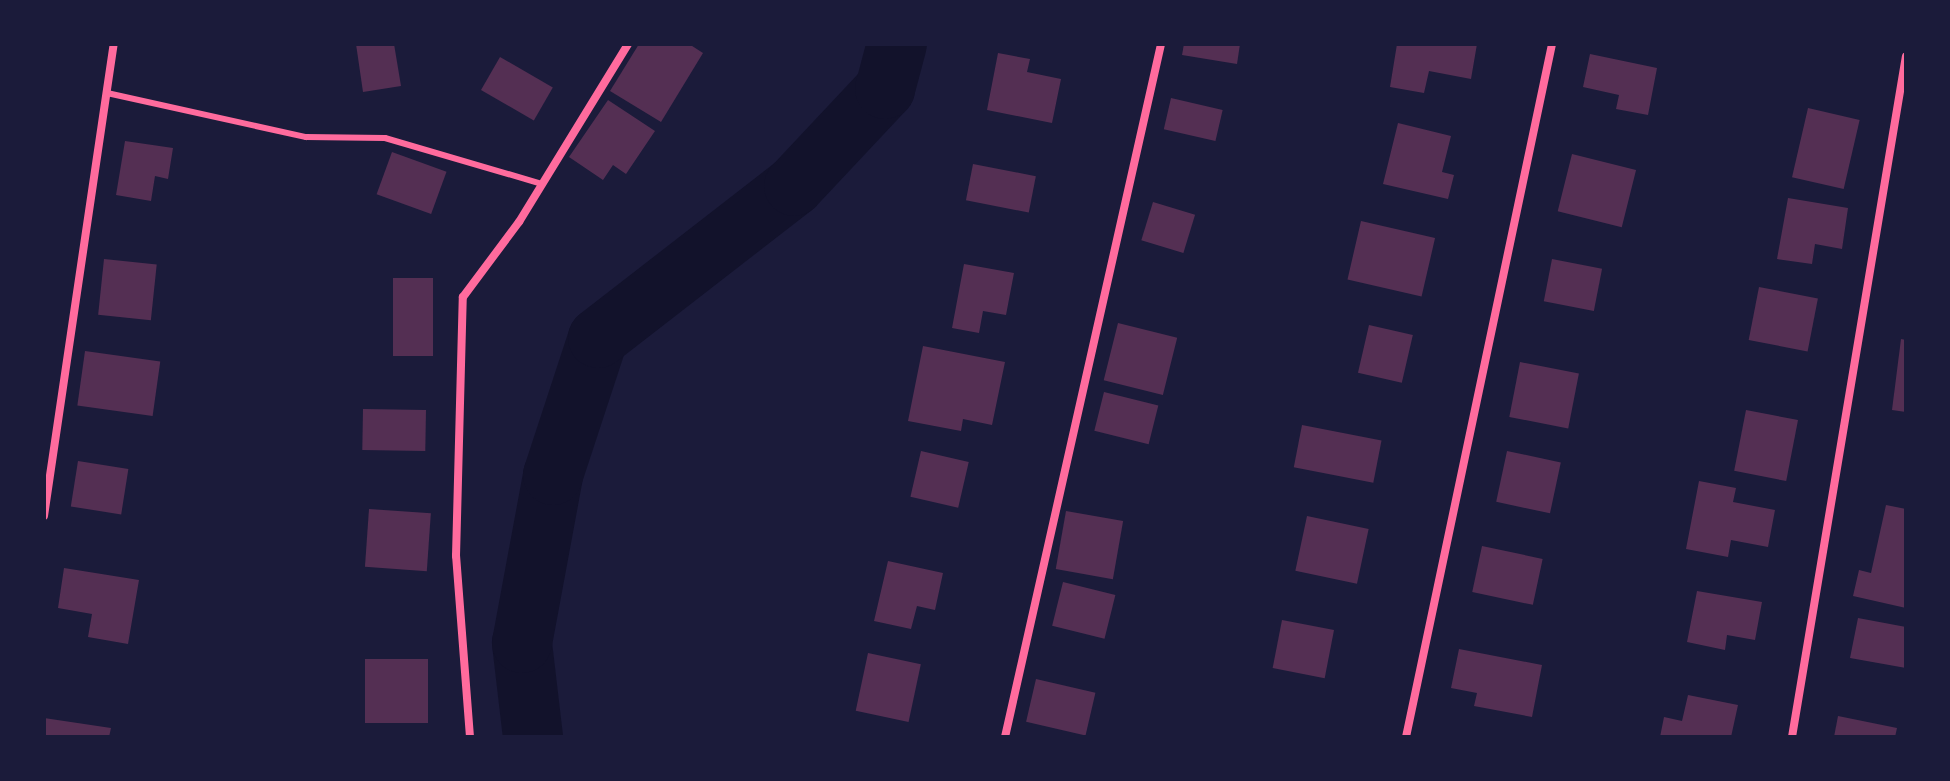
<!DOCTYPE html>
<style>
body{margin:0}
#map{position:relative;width:1950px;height:781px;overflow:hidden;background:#1b1b3a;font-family:"Sofia Sans Condensed",sans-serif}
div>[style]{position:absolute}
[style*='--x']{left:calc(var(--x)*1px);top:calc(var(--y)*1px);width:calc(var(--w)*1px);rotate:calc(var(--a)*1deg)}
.river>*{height:60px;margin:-30px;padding:0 30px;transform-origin:30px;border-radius:30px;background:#12122b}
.building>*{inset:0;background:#542f53;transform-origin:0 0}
.service>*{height:6px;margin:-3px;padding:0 3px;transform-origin:3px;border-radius:3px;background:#ff6b9d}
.minor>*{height:8px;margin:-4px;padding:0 4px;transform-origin:4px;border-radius:4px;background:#ff6b9d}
span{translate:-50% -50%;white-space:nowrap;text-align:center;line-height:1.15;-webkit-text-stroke:6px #1b1b3a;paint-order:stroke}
.frame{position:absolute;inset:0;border:46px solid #1b1b3a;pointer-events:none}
</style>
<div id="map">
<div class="river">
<div style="--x:533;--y:737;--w:95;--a:-96.7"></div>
<div style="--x:522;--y:643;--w:171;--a:-79.5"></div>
<div style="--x:553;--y:475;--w:144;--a:-71.8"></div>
<div style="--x:598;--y:338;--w:248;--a:-37.8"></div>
<div style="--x:794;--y:186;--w:133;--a:-46.8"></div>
<div style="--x:885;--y:89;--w:47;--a:-75.1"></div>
</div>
<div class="building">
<div style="clip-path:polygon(356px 44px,394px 44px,401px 86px,363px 92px)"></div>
<div style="clip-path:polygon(639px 44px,689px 44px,703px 53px,661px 122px,610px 91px)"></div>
<div style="clip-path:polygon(1184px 44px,1240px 44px,1237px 64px,1182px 55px)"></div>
<div style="clip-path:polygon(1397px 44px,1477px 44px,1471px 79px,1429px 71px,1424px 93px,1390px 87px)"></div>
<div style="clip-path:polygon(998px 53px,1030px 59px,1027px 72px,1061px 79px,1052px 123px,987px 110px)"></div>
<div style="clip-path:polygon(1590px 54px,1657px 68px,1648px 115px,1616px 109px,1619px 95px,1583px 87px)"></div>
<div style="left:500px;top:57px;width:61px;height:38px;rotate:30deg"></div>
<div style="left:1171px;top:98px;width:53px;height:32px;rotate:13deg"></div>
<div style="clip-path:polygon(608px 100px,655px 131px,626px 174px,613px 165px,603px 180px,569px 157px)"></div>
<div style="left:1808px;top:108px;width:53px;height:71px;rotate:13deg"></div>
<div style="clip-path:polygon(1398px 123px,1451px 136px,1442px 172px,1454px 175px,1448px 199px,1383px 184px)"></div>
<div style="clip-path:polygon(125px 141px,173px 148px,168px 179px,155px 176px,151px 201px,116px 195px)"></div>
<div style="left:392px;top:152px;width:58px;height:45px;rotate:20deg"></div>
<div style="left:1572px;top:154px;width:66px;height:59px;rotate:14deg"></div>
<div style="left:973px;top:164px;width:64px;height:37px;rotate:11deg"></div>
<div style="clip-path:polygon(1788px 198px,1848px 208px,1842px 249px,1815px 244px,1812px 264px,1777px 259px)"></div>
<div style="left:1153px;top:202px;width:44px;height:40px;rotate:17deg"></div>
<div style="left:1361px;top:221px;width:76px;height:60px;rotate:13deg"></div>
<div style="left:104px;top:259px;width:53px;height:56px;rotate:6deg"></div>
<div style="left:1552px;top:259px;width:51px;height:43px;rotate:11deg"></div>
<div style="clip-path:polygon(964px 264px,1014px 273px,1006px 315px,983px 311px,979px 333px,952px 328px)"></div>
<div style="left:393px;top:278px;width:40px;height:78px"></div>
<div style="left:1759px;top:287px;width:60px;height:54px;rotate:11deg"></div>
<div style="left:1118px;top:323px;width:61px;height:59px;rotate:14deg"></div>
<div style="left:1369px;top:325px;width:45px;height:49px;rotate:13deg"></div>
<div style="clip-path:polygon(1901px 339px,1906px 340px,1906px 412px,1892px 410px)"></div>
<div style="clip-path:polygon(923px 346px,1005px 362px,992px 425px,963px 419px,961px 431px,908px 421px)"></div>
<div style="left:85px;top:351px;width:76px;height:55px;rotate:8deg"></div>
<div style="left:1520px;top:362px;width:60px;height:56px;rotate:11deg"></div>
<div style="left:1104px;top:392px;width:56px;height:40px;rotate:14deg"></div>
<div style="left:363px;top:409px;width:63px;height:41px;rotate:1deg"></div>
<div style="left:1746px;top:410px;width:53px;height:62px;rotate:11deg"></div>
<div style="left:1302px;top:425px;width:81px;height:43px;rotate:11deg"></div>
<div style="left:921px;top:451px;width:49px;height:47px;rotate:13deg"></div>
<div style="left:1507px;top:451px;width:55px;height:52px;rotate:12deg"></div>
<div style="left:78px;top:461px;width:51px;height:46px;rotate:9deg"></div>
<div style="clip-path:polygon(1699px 481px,1736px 488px,1733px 502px,1775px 510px,1768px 547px,1731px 540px,1728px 557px,1686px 549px)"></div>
<div style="clip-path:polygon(1886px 505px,1906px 509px,1906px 608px,1853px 596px,1859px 570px,1871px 573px)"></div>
<div style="left:369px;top:509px;width:62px;height:58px;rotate:4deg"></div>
<div style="left:1066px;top:511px;width:58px;height:59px;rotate:10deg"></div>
<div style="left:1307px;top:516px;width:63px;height:56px;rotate:12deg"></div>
<div style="left:1482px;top:546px;width:62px;height:47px;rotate:12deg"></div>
<div style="clip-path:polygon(888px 561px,943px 573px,935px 610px,917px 606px,911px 629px,874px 621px)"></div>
<div style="clip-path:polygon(64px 568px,139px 580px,128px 644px,88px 637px,92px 614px,58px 608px)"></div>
<div style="left:1063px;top:582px;width:54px;height:45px;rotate:14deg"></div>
<div style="clip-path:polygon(1697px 591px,1762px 602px,1755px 640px,1727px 635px,1725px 650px,1687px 642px)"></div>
<div style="clip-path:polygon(1858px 618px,1906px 627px,1906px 668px,1850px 658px)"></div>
<div style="left:1282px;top:620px;width:53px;height:49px;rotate:11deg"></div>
<div style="clip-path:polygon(1459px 649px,1542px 665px,1532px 717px,1474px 706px,1477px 693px,1451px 688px)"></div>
<div style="left:868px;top:653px;width:54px;height:59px;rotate:12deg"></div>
<div style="left:428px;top:659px;width:64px;height:63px;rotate:90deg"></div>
<div style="left:1036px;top:679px;width:61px;height:44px;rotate:13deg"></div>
<div style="clip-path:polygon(1688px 695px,1738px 705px,1731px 737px,1660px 737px,1664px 717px,1682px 721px)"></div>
<div style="clip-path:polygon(1838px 716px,1897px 728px,1895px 737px,1834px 737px)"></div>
<div style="clip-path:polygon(44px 718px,111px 728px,109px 737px,44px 737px)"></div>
</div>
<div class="service">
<div style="--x:107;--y:93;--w:204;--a:12.5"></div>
<div style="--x:306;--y:137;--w:79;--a:0.7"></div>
<div style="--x:385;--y:138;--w:164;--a:16.3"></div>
</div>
<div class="minor">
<div style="--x:44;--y:516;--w:477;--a:-81.6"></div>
<div style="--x:470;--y:737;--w:182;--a:-94.4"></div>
<div style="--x:456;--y:556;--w:259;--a:-88.5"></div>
<div style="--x:463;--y:297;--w:94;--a:-53.3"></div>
<div style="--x:519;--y:222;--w:209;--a:-58.5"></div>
<div style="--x:1005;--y:737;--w:710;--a:-77.31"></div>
<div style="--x:1406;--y:737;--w:708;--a:-78.1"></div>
<div style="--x:1792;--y:737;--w:690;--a:-80.5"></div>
</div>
<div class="frame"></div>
</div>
